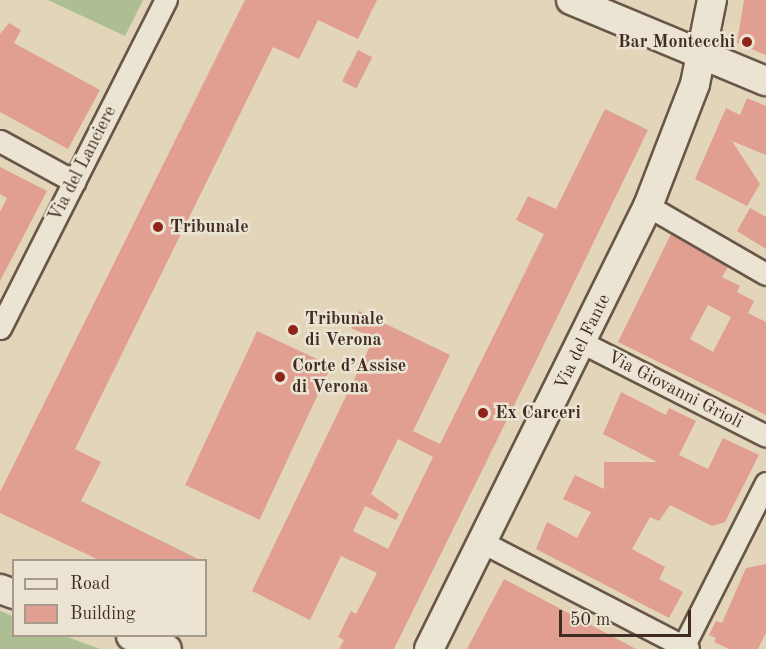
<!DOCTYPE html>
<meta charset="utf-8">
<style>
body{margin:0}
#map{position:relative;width:766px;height:649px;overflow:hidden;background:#e2d5b9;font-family:"Old Standard TT",serif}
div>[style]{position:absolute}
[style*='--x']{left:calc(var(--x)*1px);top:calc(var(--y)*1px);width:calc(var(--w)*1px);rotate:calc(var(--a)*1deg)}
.green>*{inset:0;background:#aebe93}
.building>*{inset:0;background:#e09f90;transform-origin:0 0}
.roads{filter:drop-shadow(2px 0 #685649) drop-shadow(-2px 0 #685649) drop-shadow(0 2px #685649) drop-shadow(0 -2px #685649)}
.street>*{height:21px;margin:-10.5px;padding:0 10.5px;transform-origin:10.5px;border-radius:10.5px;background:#ece4d2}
.secondary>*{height:28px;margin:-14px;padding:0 14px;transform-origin:14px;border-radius:14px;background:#ece4d2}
.dots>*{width:16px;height:16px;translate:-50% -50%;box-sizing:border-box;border:3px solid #ece4d2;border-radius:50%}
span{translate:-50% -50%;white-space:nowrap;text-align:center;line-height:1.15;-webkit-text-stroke:5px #ece4d2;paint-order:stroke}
.poi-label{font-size:18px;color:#402c24;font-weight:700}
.right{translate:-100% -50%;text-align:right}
.left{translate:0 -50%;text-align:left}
.street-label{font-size:18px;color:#402c24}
.legend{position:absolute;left:12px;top:559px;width:195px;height:78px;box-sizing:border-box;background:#ece4d2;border:2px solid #a79a8c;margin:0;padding:8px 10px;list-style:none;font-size:18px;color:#402c24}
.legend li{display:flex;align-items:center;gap:12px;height:30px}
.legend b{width:30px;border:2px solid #a79a8c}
.scale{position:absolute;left:559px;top:610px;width:132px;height:27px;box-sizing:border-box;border:3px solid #402c24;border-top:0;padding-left:8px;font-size:18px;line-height:21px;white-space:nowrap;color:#402c24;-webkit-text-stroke:4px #ece4d2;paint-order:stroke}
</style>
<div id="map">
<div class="green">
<div style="clip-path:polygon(48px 0,143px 0,125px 36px)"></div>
<div style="clip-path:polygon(0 611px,13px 616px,14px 636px,65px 636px,100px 649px,0 649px)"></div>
</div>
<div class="building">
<div style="clip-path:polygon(245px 0,377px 0,358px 39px,318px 20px,299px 59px,273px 47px,75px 449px,101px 462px,81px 501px,202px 561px,101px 561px,0 513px,0 492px)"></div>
<div style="clip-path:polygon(744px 0,766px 0,766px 55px,737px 43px)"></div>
<div style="clip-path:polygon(9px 23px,21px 30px,14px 43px,100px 90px,68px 149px,0 112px,0 34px)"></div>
<div style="left:358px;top:50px;width:16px;height:35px;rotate:27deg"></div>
<div style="clip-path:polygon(747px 98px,766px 106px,766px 155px,732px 141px,760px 184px,747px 206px,695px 179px,726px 108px,740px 115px)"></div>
<div style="clip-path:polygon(evenodd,605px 109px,648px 130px,534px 365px,394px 649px,339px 649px,344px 640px,338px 637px,351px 611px,356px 614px,377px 573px,341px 556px,310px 620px,252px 591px,374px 338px,351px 328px,359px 311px,450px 355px,413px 431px,440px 444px,544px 234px,516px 220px,528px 196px,556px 209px,605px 109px,398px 439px,433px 457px,388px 549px,353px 531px,365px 506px,396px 520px,399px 514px,371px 494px,398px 439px)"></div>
<div style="clip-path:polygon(0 167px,47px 191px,0 281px,0 212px,7px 198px,0 194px)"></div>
<div style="clip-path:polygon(750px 208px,766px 217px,766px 249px,737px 231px)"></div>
<div style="clip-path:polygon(evenodd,671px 234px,728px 267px,722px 277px,740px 286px,737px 292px,754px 301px,748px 313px,766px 322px,766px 415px,618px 342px,671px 234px,708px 305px,731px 317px,713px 352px,690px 339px,708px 305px)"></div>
<div style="left:257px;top:331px;width:82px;height:170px;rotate:25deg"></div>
<div style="clip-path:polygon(621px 392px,666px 415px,669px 408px,696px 421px,679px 455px,708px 469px,723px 438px,759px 455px,725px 522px,712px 526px,670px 505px,659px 521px,650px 517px,632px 549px,665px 567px,659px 579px,683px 592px,669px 618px,536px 549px,547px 522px,577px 538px,591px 512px,563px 499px,575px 475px,604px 489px,604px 462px,657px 462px,603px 434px)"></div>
<div style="clip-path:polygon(766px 564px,766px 633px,758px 649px,729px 649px,714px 642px,716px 638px,709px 635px,716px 621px,722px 623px,746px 568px)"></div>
<div style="clip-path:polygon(504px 579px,636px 649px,467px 649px)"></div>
</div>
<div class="roads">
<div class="street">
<div style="--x:0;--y:141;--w:85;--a:28.7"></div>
<div style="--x:648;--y:206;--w:136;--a:30"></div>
<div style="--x:0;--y:328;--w:368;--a:-63.2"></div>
<div style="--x:583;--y:343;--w:205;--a:26.9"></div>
<div style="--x:482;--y:542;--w:232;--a:27.4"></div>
<div style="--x:682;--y:649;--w:186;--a:-63.2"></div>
</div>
<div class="secondary">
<div style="--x:571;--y:0;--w:211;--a:22.6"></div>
<div style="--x:0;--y:589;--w:15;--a:20"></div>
<div style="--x:131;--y:636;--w:38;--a:20"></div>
<div style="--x:429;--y:649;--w:494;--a:-63.7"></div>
<div style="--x:648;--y:206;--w:131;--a:-68.9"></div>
<div style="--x:695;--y:84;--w:86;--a:-78.6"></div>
</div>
</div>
<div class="dots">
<div style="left:747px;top:42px;background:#8f2418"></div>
<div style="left:158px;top:227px;background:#8f2418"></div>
<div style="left:293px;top:330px;background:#8f2418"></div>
<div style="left:280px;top:377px;background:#8f2418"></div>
<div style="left:483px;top:413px;background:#8f2418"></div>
</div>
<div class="poi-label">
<span class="right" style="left:735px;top:42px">Bar Montecchi</span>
<span class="left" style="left:170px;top:227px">Tribunale</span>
<span class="left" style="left:305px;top:330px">Tribunale<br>di Verona</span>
<span class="left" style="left:292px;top:377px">Corte d’Assise<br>di Verona</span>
<span class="left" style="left:495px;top:413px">Ex Carceri</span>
</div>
<div class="street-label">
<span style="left:83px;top:164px;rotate:-63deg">Via del Lanciere</span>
<span style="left:583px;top:342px;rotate:-64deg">Via del Fante</span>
<span style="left:675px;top:390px;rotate:27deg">Via Giovanni Grioli</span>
</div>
<ul class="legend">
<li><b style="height:8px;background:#ece4d2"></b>Road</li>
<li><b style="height:16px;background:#e09f90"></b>Building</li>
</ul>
<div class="scale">50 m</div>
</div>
